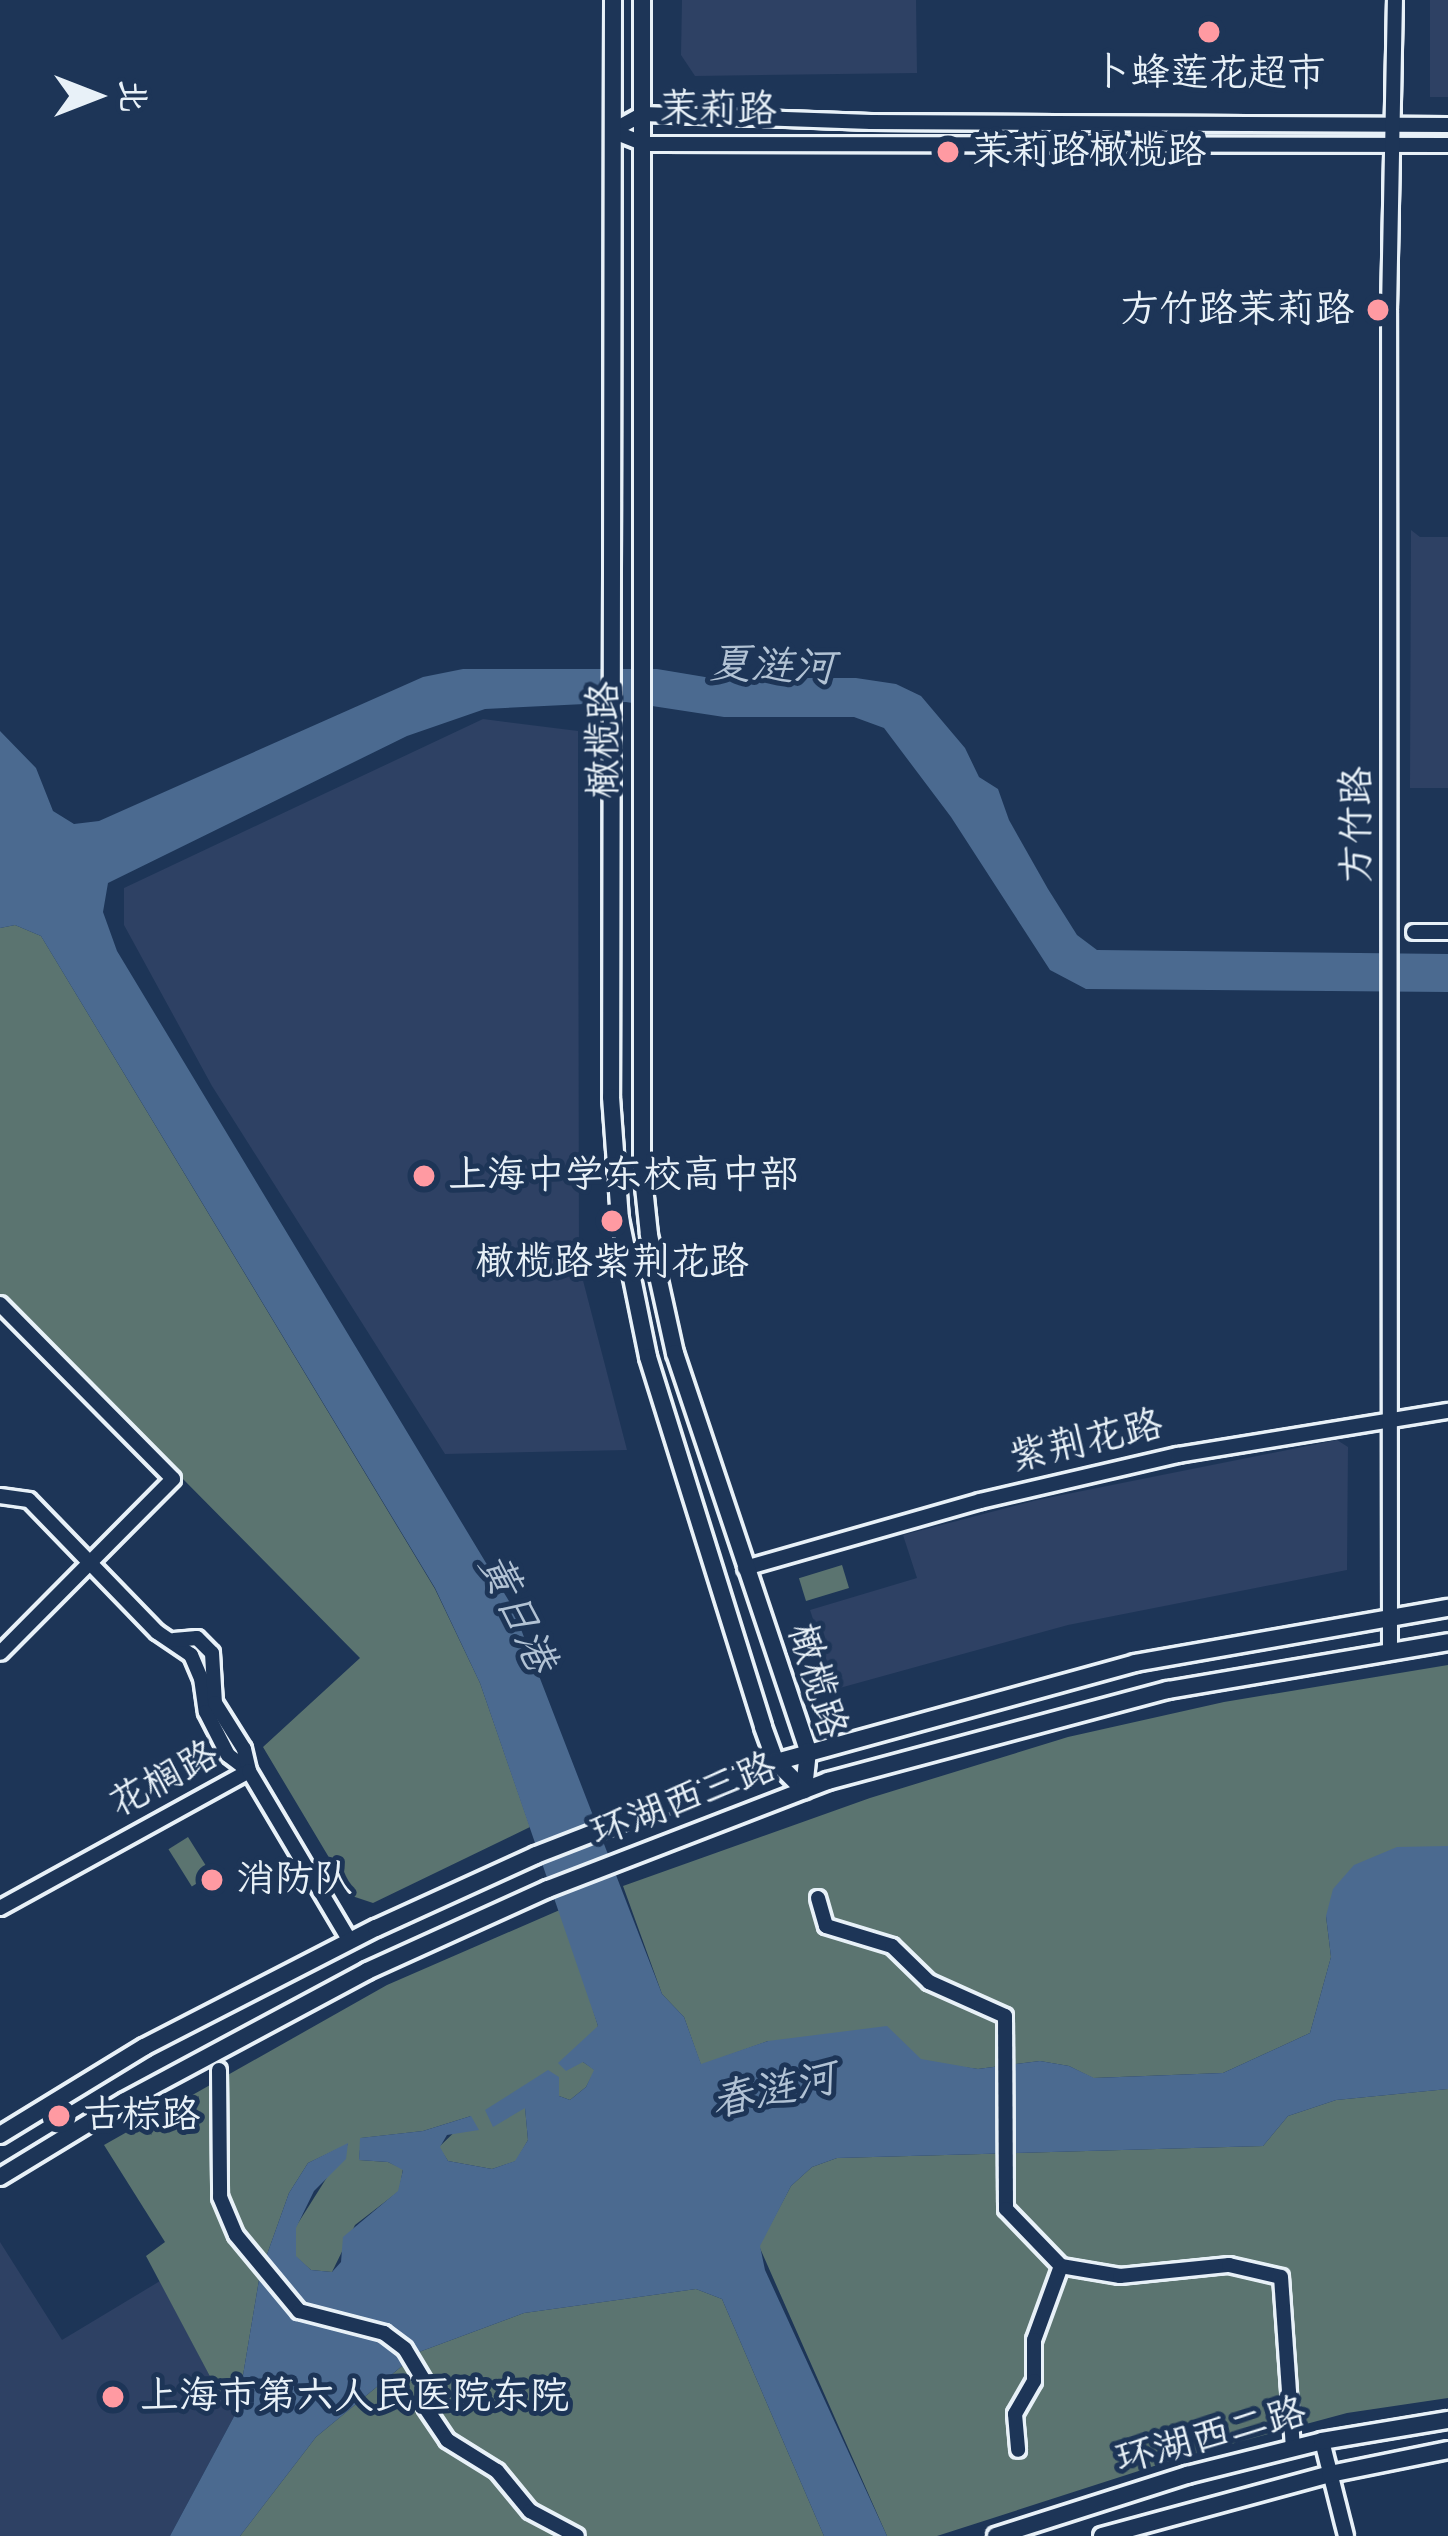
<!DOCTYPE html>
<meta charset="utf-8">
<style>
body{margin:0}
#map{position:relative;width:1448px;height:2536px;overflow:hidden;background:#1d3557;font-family:"Architects Daughter","LXGW WenKai TC",sans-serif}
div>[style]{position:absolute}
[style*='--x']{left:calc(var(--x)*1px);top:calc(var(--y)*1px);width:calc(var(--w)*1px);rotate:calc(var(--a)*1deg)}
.built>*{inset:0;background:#2e4164;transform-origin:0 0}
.green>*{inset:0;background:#5b7470;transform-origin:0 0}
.water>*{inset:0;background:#4b6a90}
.roads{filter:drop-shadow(3px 0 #e8f1f8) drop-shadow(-3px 0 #e8f1f8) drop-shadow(0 3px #e8f1f8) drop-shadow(0 -3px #e8f1f8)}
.minor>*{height:14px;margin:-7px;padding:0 7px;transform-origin:7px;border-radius:7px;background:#1d3557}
.major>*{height:16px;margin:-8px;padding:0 8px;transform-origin:8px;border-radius:8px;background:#1d3557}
.dots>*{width:33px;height:33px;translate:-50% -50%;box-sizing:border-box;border:6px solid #1d3557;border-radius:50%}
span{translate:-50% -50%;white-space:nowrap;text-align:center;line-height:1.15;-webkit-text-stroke:10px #1d3557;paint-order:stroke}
.poi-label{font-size:39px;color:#e8f1f8}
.left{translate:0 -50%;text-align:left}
.right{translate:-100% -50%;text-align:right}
.street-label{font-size:39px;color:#e8f1f8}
.water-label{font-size:42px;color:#b1c2d4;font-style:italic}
.north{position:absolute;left:36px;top:36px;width:120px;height:120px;-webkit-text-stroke:9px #1d3557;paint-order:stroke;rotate:90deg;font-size:33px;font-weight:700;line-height:48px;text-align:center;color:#e8f1f8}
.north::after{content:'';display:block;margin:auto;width:42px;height:54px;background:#e8f1f8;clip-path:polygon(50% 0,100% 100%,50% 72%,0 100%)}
</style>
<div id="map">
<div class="built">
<div style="clip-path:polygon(682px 0,916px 0,917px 73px,695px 76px,681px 55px)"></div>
<div style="left:1430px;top:0;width:18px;height:97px"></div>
<div style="clip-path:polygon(1411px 530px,1420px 537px,1448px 537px,1448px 788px,1410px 788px)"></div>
<div style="clip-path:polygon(483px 719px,578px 731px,579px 1265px,627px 1450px,445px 1454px,212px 1086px,124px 925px,124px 888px)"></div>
<div style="clip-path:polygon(1337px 1440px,1348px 1447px,1347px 1570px,1068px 1625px,836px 1689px,810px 1610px,917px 1578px,903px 1535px,1037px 1500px)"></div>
<div style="clip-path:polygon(0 2242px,62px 2340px,160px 2281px,214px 2384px,237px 2411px,170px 2536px,0 2536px)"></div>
</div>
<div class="green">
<div style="clip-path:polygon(15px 925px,41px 936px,435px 1589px,480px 1683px,530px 1827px,373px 1903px,352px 1896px,263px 1747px,360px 1658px,0 1294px,0 928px)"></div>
<div style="left:842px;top:1565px;width:24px;height:45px;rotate:73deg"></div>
<div style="clip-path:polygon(1448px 1665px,1448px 1846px,1326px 1916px,1331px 1957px,1310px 2033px,1223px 2073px,1093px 2078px,1069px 2066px,1040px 2061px,978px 2069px,768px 2041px,701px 2065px,684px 2017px,662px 1994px,623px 1886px,870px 1798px,1068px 1737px,1224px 1702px)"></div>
<div style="left:188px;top:1837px;width:44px;height:23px;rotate:58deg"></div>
<div style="clip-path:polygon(562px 1909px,598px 2026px,583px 2062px,595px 2070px,586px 2087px,570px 2100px,559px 2096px,516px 2109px,525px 2107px,528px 2140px,516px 2161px,492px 2169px,448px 2161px,439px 2147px,471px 2116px,423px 2131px,361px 2138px,359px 2160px,388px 2162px,403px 2169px,399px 2191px,355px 2225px,332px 2272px,311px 2270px,295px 2256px,295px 2228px,348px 2144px,308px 2163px,289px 2193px,260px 2274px,237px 2411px,214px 2384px,146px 2256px,165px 2242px,104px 2145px,387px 1985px)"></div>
<div style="clip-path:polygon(1448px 2089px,1448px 2398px,1347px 2413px,1179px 2458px,937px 2536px,887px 2536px,759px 2246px,791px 2186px,812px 2167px,837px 2158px,1263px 2146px,1288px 2116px,1336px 2100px)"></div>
<div style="clip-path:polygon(696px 2289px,722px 2299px,824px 2536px,240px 2536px,316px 2437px,419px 2352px,524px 2313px)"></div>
</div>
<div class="water">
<div style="clip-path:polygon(463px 669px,657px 669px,711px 678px,856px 678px,896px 684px,921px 696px,965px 748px,979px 777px,998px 789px,1009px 820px,1048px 889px,1077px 935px,1097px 950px,1448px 954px,1448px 992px,1086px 989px,1050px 970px,951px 817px,884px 728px,854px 717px,724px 717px,626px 702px,485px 709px,407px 736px,108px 883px,103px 912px,117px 951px,512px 1606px,662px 1994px,684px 2017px,701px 2064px,768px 2041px,887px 2026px,921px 2059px,978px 2069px,1040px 2061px,1069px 2066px,1094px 2078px,1223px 2073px,1310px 2033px,1331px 1957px,1326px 1916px,1333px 1889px,1354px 1865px,1397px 1847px,1448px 1846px,1448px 2089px,1336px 2100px,1288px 2116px,1263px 2146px,837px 2158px,812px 2167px,791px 2186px,760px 2246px,765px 2270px,887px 2536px,824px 2536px,722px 2299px,696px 2289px,524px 2313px,419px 2352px,316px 2437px,240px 2536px,170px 2536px,237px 2411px,260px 2274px,289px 2193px,308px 2163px,348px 2143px,346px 2159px,314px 2191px,296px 2228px,296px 2256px,311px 2270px,332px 2272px,341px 2262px,343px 2237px,398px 2191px,403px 2170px,388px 2162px,359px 2160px,360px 2138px,423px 2131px,471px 2116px,479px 2130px,447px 2135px,440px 2147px,448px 2161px,492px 2169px,515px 2161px,528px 2140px,525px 2108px,493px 2127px,485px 2110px,548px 2070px,559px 2077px,559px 2096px,570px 2100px,586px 2087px,594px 2070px,583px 2062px,566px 2071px,558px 2063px,598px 2026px,480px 1683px,435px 1588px,41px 936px,15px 925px,0 928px,0 731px,36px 768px,53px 811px,74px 824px,99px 821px,423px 677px)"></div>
</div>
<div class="roads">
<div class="minor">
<div style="--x:612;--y:131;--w:35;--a:-29"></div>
<div style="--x:643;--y:114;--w:228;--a:2"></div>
<div style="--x:871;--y:122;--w:577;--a:0.3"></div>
<div style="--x:612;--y:131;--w:35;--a:22"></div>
<div style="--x:645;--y:144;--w:803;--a:0.07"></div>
<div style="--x:1414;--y:932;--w:34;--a:0"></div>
<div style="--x:0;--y:1304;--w:246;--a:45.3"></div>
<div style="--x:173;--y:1479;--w:245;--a:134.8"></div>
<div style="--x:0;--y:1496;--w:29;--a:8"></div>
<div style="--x:29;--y:1500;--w:184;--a:45.9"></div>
<div style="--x:157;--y:1632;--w:41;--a:34.1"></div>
<div style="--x:191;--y:1655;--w:25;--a:67"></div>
<div style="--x:201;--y:1678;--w:34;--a:82"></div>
<div style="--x:206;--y:1712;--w:48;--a:62.9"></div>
<div style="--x:228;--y:1755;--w:26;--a:37"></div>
<div style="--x:745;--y:1568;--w:244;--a:-15.9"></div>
<div style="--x:980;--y:1501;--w:203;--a:-13.1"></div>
<div style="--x:1178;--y:1455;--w:274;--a:-9.3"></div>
<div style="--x:174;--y:1640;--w:23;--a:-5"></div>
<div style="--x:197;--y:1638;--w:21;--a:45"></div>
<div style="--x:212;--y:1653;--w:50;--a:86.6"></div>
<div style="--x:215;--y:1703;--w:54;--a:57.8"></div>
<div style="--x:244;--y:1749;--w:23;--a:77"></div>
<div style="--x:1390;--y:1650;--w:1340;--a:-90.04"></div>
<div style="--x:1389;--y:310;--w:310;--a:-88.9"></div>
<div style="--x:818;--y:1898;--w:29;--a:74"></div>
<div style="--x:826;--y:1926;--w:69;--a:16.9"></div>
<div style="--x:892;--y:1946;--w:52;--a:44.2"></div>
<div style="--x:929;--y:1982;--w:83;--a:24.1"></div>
<div style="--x:1005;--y:2016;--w:193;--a:89.7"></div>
<div style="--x:1006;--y:2209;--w:79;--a:46"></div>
<div style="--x:1061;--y:2266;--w:79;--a:110"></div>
<div style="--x:1034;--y:2340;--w:41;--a:90"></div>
<div style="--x:1034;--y:2381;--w:38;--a:120"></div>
<div style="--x:1015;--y:2414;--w:36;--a:85"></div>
<div style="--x:0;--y:1908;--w:284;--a:-28.8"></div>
<div style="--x:249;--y:1771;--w:198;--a:59.3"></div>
<div style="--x:219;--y:2070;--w:127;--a:89.5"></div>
<div style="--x:220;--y:2197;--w:41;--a:67.2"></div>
<div style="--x:236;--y:2235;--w:99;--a:50.3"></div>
<div style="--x:299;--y:2311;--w:88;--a:14.5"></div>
<div style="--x:384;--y:2333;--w:26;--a:37"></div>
<div style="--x:405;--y:2349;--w:41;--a:59"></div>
<div style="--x:426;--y:2384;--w:23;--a:92"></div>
<div style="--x:425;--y:2407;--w:40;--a:56"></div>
<div style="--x:447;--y:2440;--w:59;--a:31.8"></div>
<div style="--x:497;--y:2471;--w:52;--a:50.5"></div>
<div style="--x:530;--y:2511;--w:53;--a:28"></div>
<div style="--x:1061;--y:2266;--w:60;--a:9.6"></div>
<div style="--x:1120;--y:2276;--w:110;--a:-5.8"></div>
<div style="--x:1229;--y:2265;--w:53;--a:13"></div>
<div style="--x:1281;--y:2277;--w:171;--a:86"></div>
<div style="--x:1322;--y:2441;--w:98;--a:75.8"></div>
</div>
<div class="major">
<div style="--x:613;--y:0;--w:1097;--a:90.1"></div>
<div style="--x:611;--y:1097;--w:122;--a:85.8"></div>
<div style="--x:620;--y:1219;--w:141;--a:78.5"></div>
<div style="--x:648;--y:1357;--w:387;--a:72.7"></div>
<div style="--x:763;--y:1727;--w:37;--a:70"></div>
<div style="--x:776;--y:1762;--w:40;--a:45"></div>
<div style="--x:642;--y:0;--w:1168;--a:90"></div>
<div style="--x:642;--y:1168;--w:67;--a:84"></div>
<div style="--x:649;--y:1235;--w:121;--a:77.6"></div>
<div style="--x:675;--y:1353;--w:420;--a:71.5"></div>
<div style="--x:808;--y:1751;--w:39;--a:96"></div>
<div style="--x:0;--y:2135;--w:169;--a:-31.4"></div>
<div style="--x:144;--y:2047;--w:261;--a:-27.2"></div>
<div style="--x:376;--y:1928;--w:176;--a:-24.5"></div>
<div style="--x:536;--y:1855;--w:257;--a:-21.2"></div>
<div style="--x:776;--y:1762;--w:372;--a:-15.4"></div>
<div style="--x:1135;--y:1663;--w:318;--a:-10"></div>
<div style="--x:0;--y:2177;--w:146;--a:-31.3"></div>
<div style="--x:125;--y:2101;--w:275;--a:-28.2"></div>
<div style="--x:367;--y:1971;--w:199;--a:-24.4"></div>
<div style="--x:548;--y:1889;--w:300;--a:-21.1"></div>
<div style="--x:828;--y:1781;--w:352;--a:-15"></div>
<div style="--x:1168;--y:1690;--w:284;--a:-9.7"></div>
<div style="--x:996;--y:2536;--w:201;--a:-17.7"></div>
<div style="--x:1187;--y:2475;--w:139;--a:-14.1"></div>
<div style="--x:1322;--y:2441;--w:128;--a:-9.5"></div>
<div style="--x:1102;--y:2536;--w:236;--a:-15.2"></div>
<div style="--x:1330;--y:2474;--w:120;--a:-11.5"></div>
</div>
</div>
<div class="dots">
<div style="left:1209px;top:32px;background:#ff9aa2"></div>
<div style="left:948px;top:152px;background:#ff9aa2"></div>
<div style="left:1378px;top:310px;background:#ff9aa2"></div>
<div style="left:424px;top:1176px;background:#ff9aa2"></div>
<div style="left:612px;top:1221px;background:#ff9aa2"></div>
<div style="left:212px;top:1880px;background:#ff9aa2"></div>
<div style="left:59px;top:2116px;background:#ff9aa2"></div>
<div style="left:113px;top:2397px;background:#ff9aa2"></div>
</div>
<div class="poi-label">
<span style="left:1209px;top:74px">卜蜂莲花超市</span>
<span class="left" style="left:972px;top:152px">茉莉路橄榄路</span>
<span class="right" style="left:1354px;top:310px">方竹路茉莉路</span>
<span class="left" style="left:448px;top:1176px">上海中学东校高中部</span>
<span style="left:612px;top:1263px">橄榄路紫荆花路</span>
<span class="left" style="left:236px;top:1880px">消防队</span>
<span class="left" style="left:83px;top:2116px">古棕路</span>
<span class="left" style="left:140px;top:2397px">上海市第六人民医院东院</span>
</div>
<div class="street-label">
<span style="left:718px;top:110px;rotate:1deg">茉莉路</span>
<span style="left:605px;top:740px;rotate:-90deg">橄榄路</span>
<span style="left:1358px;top:825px;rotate:-90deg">方竹路</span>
<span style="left:1086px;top:1442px;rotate:-13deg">紫荆花路</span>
<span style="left:816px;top:1681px;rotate:73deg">橄榄路</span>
<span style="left:164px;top:1780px;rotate:-28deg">花榈路</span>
<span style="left:684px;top:1801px;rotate:-21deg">环湖西三路</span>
<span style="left:1211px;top:2437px;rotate:-15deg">环湖西二路</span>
</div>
<div class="water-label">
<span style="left:772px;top:667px;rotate:2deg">夏涟河</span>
<span style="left:516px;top:1613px;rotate:65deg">黄日港</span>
<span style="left:774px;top:2091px;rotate:-12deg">春涟河</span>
</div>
<div class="north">北</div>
</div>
